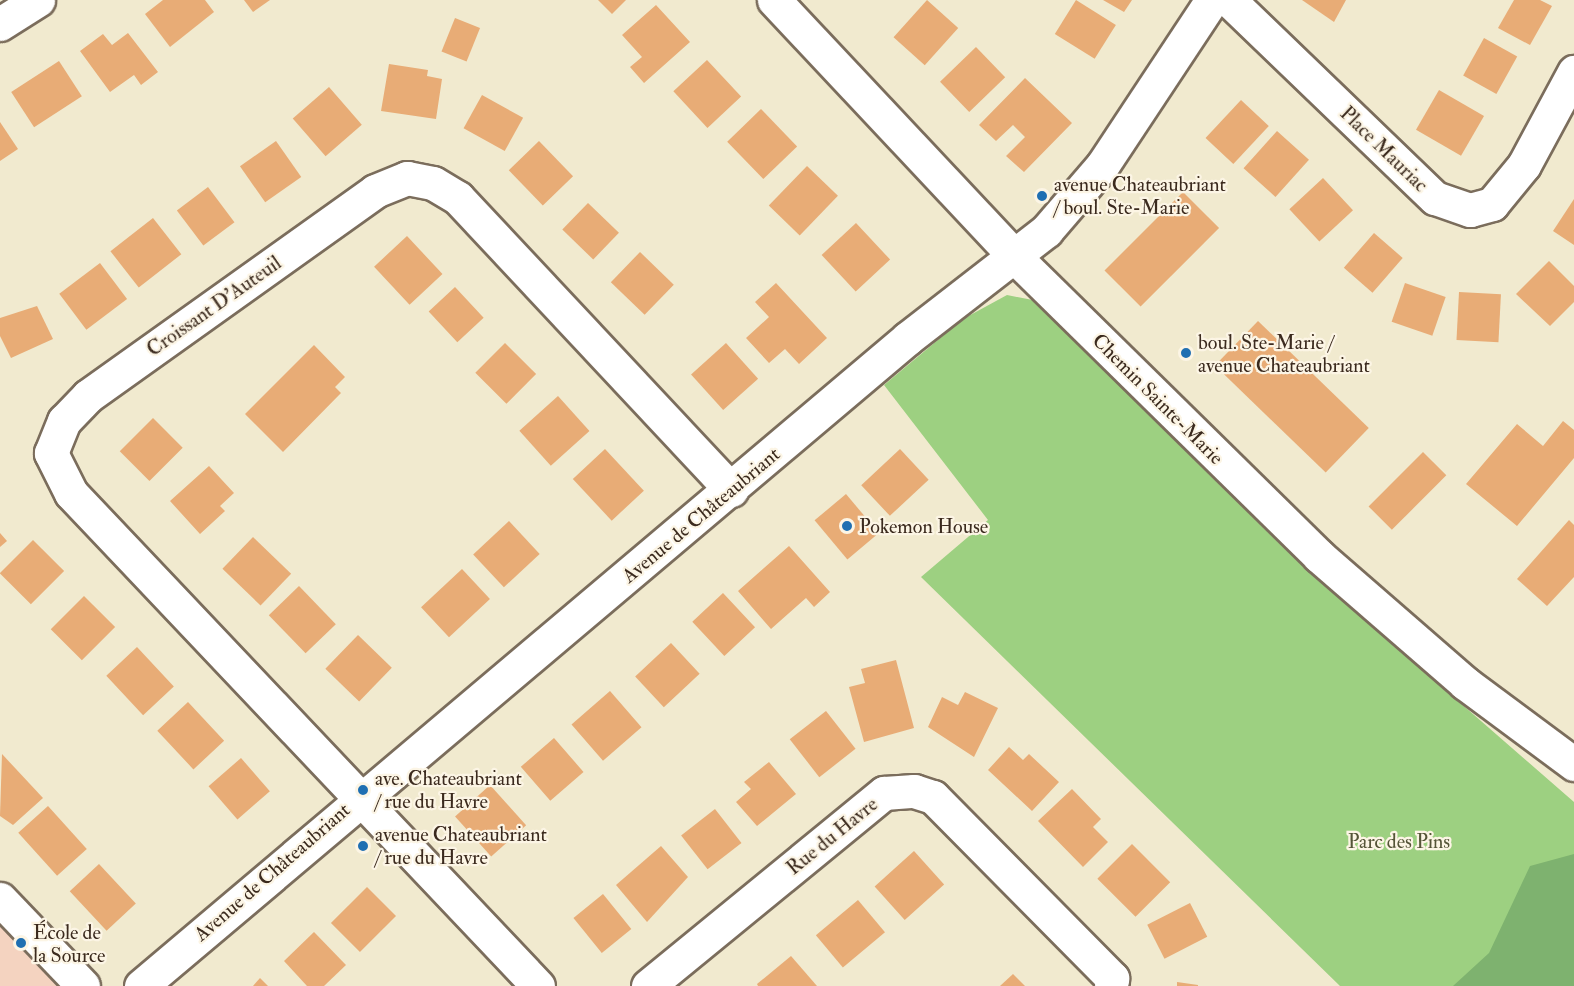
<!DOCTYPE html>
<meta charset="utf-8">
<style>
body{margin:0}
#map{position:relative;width:1574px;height:986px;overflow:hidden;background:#f1eacf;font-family:"IM FELL Double Pica",serif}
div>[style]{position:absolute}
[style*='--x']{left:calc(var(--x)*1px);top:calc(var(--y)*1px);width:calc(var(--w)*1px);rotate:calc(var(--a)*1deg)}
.built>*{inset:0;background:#f4d3c0}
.green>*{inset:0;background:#9dd081}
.forest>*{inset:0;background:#7eb26f}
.building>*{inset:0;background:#e8ac76;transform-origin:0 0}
.roads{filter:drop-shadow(2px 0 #7b6d5c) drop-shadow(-2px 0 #7b6d5c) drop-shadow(0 2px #7b6d5c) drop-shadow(0 -2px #7b6d5c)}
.minor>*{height:33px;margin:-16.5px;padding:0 16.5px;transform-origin:16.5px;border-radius:16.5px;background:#fff}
.dots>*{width:16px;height:16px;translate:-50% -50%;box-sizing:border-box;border:3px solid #fcf5e5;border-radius:50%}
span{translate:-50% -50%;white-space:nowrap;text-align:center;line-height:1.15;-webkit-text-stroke:4.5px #fcf5e5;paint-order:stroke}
.street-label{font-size:20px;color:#3b2a1e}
.poi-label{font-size:20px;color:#3b2a1e}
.left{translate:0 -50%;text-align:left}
.park-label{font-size:20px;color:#545437}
</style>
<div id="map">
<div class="built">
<div style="clip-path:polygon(0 900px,83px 986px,0 986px)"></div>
</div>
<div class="green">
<div style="clip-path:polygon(1007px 295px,1043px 302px,1364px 619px,1574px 802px,1574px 986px,1340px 986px,921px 577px,988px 520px,884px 385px,963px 319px)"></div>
</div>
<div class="forest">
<div style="clip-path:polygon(1574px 854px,1574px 986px,1453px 986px,1489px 953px,1530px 866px)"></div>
</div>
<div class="building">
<div style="clip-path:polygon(163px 0,205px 0,214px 12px,170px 47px,145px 14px)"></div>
<div style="clip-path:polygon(244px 0,270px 0,253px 12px)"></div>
<div style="clip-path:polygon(598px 0,626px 0,612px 14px)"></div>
<div style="left:927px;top:0;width:42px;height:50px;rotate:42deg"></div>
<div style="left:1076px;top:0;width:47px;height:40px;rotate:32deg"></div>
<div style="clip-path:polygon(1103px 0,1132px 0,1124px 12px)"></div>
<div style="clip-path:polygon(1302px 0,1346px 0,1334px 22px)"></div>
<div style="clip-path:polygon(1514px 0,1540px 0,1552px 6px,1530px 45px,1498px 28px)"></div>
<div style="clip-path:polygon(656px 5px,690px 42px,644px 83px,630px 67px,642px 57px,622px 35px)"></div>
<div style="left:455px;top:18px;width:27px;height:36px;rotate:22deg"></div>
<div style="clip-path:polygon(128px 33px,158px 72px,141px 85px,134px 75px,110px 92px,80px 51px,103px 34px,112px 45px)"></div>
<div style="left:1484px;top:38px;width:38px;height:43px;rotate:29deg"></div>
<div style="left:976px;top:47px;width:42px;height:50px;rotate:46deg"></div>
<div style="left:707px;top:60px;width:50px;height:46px;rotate:47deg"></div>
<div style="left:59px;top:61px;width:42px;height:57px;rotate:57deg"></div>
<div style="clip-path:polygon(389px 64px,428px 70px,427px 76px,442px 79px,436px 119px,381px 111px)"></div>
<div style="clip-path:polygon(1025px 78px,1072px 123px,1024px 172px,1006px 156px,1025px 137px,1013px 125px,996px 141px,979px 125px)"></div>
<div style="left:329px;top:87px;width:50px;height:48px;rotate:49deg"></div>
<div style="left:1439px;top:90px;width:52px;height:46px;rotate:30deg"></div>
<div style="left:482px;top:95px;width:47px;height:38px;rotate:29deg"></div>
<div style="left:1241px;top:100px;width:38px;height:52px;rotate:43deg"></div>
<div style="left:761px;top:109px;width:52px;height:47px;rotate:46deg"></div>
<div style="clip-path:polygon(0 122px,18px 149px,0 161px)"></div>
<div style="left:1277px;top:131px;width:43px;height:50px;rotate:42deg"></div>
<div style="left:276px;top:141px;width:44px;height:44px;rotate:55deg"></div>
<div style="left:539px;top:141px;width:49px;height:42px;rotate:46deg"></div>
<div style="left:807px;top:166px;width:43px;height:55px;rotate:44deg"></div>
<div style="left:1323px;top:178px;width:44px;height:46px;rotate:47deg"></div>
<div style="left:208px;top:187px;width:44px;height:39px;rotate:53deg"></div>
<div style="left:1183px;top:192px;width:51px;height:111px;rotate:45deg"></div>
<div style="clip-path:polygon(1574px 199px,1574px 245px,1553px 231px)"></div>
<div style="left:588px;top:203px;width:43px;height:37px;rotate:44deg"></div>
<div style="left:153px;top:218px;width:46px;height:54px;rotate:52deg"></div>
<div style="left:856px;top:223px;width:50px;height:47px;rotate:47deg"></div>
<div style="left:1374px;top:233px;width:38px;height:46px;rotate:41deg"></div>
<div style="left:407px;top:236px;width:52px;height:45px;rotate:47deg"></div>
<div style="left:640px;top:252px;width:47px;height:42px;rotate:44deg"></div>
<div style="clip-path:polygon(1549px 261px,1574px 286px,1574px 302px,1550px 326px,1516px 294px)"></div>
<div style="left:100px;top:263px;width:45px;height:51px;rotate:53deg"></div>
<div style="clip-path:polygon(776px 283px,827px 338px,799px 364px,785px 349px,769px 363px,746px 338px,769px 317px,755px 302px)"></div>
<div style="left:1405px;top:283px;width:43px;height:41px;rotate:19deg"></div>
<div style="left:455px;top:287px;width:42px;height:36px;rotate:47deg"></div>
<div style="left:1459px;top:292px;width:42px;height:48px;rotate:3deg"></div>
<div style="clip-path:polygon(37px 306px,53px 339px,11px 358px,0 336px,0 318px)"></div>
<div style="left:1258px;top:321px;width:154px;height:62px;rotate:44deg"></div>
<div style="left:505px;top:343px;width:44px;height:42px;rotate:45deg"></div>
<div style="left:726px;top:343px;width:48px;height:47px;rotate:48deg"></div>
<div style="clip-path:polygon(314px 345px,345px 377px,335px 387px,341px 393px,283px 452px,245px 414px)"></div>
<div style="left:558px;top:396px;width:47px;height:52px;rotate:48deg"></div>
<div style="left:153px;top:418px;width:42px;height:47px;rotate:45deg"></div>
<div style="clip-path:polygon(1563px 421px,1574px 430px,1574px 458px,1517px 526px,1466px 484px,1517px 424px,1543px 446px)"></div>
<div style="left:605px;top:449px;width:57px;height:44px;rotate:47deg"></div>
<div style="left:900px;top:449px;width:42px;height:53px;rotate:47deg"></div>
<div style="left:1423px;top:452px;width:33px;height:77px;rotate:45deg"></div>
<div style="clip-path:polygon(209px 466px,234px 493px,220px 506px,225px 511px,200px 534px,170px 501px)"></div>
<div style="left:846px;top:494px;width:51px;height:41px;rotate:50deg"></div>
<div style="clip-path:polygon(1569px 520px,1574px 525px,1574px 577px,1547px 606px,1517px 579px)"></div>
<div style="left:509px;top:521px;width:45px;height:49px;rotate:47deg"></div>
<div style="clip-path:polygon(0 533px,7px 541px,0 547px)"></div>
<div style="left:253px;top:537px;width:53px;height:44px;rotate:44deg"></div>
<div style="left:33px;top:540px;width:44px;height:47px;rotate:45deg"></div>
<div style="clip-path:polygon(789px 546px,830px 592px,814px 607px,806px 598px,771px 629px,738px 591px)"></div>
<div style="left:462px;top:569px;width:41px;height:56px;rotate:47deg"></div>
<div style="left:299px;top:586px;width:53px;height:42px;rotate:46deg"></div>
<div style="left:723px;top:593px;width:47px;height:42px;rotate:47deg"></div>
<div style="left:84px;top:596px;width:44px;height:47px;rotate:45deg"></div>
<div style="left:358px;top:635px;width:47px;height:47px;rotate:44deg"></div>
<div style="left:671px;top:643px;width:42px;height:49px;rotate:47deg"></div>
<div style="left:137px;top:647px;width:54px;height:42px;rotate:47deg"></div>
<div style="clip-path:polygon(896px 660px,914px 728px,864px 742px,849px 687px,865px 683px,861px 669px)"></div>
<div style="left:610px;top:691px;width:48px;height:51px;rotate:49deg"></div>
<div style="clip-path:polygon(965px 692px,998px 708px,974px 757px,928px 727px,942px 697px,958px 705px)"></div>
<div style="left:188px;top:702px;width:53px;height:42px;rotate:47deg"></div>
<div style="left:826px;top:711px;width:48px;height:46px;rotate:52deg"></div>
<div style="left:554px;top:738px;width:45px;height:44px;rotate:49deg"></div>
<div style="clip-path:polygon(1009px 747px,1023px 760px,1029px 754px,1059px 782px,1032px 811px,988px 770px)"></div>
<div style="clip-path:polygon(2px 754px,43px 798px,13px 825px,0 816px)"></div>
<div style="left:241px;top:758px;width:44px;height:43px;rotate:49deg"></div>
<div style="clip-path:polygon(769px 762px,796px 794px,757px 826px,736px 802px,751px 789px,744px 782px)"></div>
<div style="left:490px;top:785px;width:54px;height:47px;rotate:48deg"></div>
<div style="clip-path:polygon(1072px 789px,1101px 819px,1093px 827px,1108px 842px,1083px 867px,1038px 821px)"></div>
<div style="left:48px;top:806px;width:58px;height:40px;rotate:48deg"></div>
<div style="left:715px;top:809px;width:43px;height:43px;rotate:52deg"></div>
<div style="left:1132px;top:844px;width:54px;height:49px;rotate:45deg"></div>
<div style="clip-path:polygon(661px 846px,688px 877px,647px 922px,616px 885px)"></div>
<div style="left:914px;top:851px;width:45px;height:53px;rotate:48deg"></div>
<div style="left:99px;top:864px;width:54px;height:40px;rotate:47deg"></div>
<div style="left:367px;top:887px;width:41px;height:51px;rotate:45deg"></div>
<div style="left:603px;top:894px;width:45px;height:38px;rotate:51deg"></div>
<div style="left:858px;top:900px;width:42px;height:55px;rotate:50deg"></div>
<div style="left:1190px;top:903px;width:38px;height:48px;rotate:63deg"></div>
<div style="clip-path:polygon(314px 932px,346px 965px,324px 986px,307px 986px,284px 961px)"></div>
<div style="clip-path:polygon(791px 956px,817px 986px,758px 986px,757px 984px)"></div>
<div style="clip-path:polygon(1013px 974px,1025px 986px,1000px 986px)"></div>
<div style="clip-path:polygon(260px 978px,268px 986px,253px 986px)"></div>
<div style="clip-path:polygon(1177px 982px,1198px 985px,1198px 986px,1177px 986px)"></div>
</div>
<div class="roads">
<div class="minor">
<div style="--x:774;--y:0;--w:352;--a:46.8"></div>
<div style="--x:1015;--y:257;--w:426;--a:44.5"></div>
<div style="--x:1319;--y:556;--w:194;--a:41"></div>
<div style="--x:1465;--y:683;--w:136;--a:36.6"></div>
<div style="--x:1229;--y:0;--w:286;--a:43.9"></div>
<div style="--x:1435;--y:198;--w:37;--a:19"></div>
<div style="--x:1470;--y:210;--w:23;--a:-15"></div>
<div style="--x:1492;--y:204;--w:50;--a:-50.6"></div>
<div style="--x:1524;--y:165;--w:106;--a:-61.7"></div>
<div style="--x:0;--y:24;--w:45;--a:-32.3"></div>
<div style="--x:0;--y:899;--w:120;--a:46.3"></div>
<div style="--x:141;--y:986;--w:1004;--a:-40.19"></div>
<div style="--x:908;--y:338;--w:175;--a:-37.8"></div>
<div style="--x:1046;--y:231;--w:86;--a:-49.3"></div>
<div style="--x:1102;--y:166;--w:199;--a:-56.5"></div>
<div style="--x:538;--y:986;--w:679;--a:-133.45"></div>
<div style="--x:71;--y:493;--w:45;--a:-116.6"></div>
<div style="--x:51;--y:453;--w:35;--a:-68"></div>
<div style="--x:64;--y:421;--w:35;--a:-46"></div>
<div style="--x:88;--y:396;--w:353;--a:-35.5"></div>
<div style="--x:375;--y:191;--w:35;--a:-22"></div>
<div style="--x:407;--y:178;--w:26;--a:11"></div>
<div style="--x:433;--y:183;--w:29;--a:31"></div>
<div style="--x:458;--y:198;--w:400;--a:46.9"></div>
<div style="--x:648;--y:986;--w:305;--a:-39.3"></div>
<div style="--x:884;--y:793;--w:30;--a:-4"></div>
<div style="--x:914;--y:791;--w:20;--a:18"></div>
<div style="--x:933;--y:797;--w:255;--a:45.3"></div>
<div style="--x:1112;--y:978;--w:8;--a:97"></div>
</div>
</div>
<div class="dots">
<div style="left:1042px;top:196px;background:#1f6fb2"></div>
<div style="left:1186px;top:353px;background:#1f6fb2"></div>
<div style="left:847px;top:526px;background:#1f6fb2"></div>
<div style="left:363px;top:790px;background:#1f6fb2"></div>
<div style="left:363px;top:846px;background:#1f6fb2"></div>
<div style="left:21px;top:943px;background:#1f6fb2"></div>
</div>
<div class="street-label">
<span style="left:1384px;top:149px;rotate:44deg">Place Mauriac</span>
<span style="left:214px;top:306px;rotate:-35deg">Croissant D'Auteuil</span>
<span style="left:1158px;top:399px;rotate:45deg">Chemin Sainte-Marie</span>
<span style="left:701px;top:515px;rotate:-40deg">Avenue de Châteaubriant</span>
<span style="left:832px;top:836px;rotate:-39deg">Rue du Havre</span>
<span style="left:272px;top:872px;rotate:-41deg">Avenue de Châteaubriant</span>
</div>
<div class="poi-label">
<span class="left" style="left:1054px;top:196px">avenue Chateaubriant<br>/ boul. Ste-Marie</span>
<span class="left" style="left:1198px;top:354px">boul. Ste-Marie /<br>avenue Chateaubriant</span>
<span class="left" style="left:859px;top:526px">Pokemon House</span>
<span class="left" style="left:375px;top:790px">ave. Chateaubriant<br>/ rue du Havre</span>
<span class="left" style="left:375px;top:846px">avenue Chateaubriant<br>/ rue du Havre</span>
<span class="left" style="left:33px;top:944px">École de<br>la Source</span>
</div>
<div class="park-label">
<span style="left:1399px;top:841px">Parc des Pins</span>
</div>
</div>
